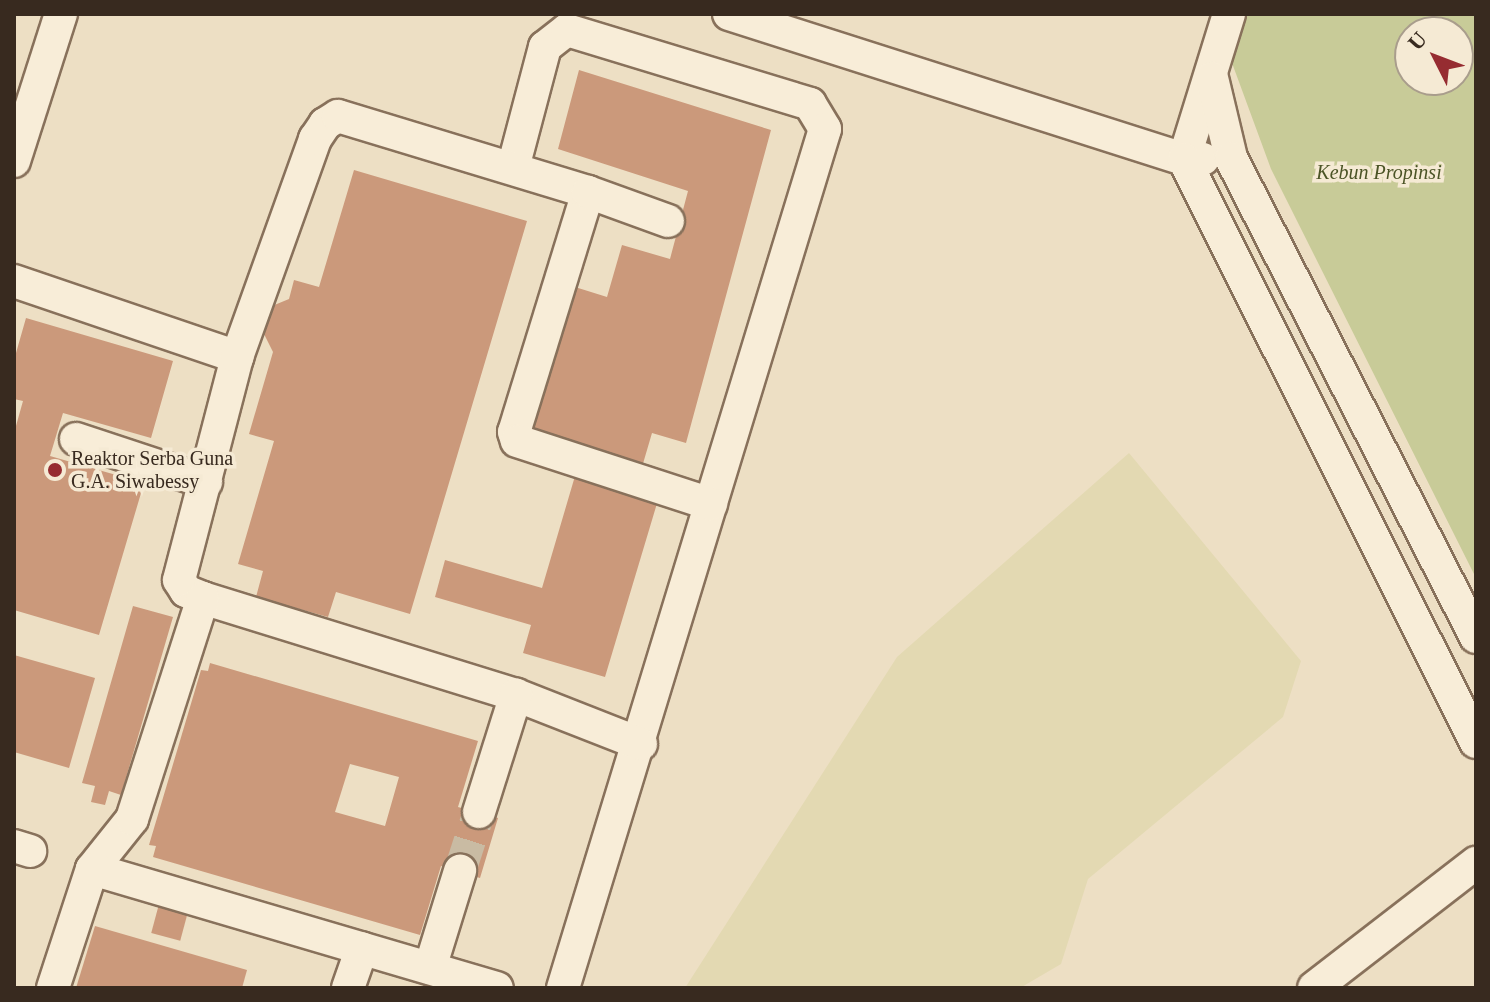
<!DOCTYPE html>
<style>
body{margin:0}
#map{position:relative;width:1490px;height:1002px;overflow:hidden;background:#eddfc4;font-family:"Times New Roman",serif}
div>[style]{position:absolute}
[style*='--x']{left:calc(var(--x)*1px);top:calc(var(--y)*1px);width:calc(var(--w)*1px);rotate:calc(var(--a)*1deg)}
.farmland>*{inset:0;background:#e3d9b2}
.green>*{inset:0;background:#c8cb98}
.building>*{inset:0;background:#cb997b;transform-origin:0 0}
.minor-tunnel>*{height:32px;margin-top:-16px;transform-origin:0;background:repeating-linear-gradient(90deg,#c9bba3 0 32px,transparent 0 48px)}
.roads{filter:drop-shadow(2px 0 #88715b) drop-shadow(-2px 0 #88715b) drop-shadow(0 2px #88715b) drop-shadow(0 -2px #88715b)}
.minor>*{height:32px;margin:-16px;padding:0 16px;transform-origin:16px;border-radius:16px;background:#f8edd8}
.dots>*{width:22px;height:22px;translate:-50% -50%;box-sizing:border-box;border:4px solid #f5ead4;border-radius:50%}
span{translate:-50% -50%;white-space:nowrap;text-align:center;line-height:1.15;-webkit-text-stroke:7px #f5ead4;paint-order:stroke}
.park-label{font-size:20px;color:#4b5426;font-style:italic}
.poi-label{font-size:20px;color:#382a1f}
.left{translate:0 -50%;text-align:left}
.frame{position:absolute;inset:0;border:16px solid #382a1f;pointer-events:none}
.north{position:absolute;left:1394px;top:16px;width:80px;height:80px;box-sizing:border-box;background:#f5ead4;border:2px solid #a99d8c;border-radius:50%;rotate:312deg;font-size:22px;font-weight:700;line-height:32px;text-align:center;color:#382a1f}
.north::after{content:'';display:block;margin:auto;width:28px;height:36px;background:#962c31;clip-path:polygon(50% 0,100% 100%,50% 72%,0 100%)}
</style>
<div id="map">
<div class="farmland">
<div style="clip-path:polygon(1129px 453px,1301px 661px,1283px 717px,1088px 879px,1061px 964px,1020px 988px,685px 988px,897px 657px)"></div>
</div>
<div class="green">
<div style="clip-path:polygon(evenodd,1214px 14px,1476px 14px,1476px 578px,1271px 169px,1214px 14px,1410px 32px,1458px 32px,1458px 80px,1410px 80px,1410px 32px)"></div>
</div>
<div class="building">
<div style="clip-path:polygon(579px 70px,771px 130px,686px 443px,652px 433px,642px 467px,532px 435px,575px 287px,607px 297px,622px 245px,670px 259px,688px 191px,558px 149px)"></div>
<div style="clip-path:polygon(354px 170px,527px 221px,410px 614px,336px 592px,328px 617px,256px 597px,263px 571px,238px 564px,274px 441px,249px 434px,273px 352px,264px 334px,272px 306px,289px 299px,294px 280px,319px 287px)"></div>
<div style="clip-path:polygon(26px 318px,173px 361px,151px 438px,63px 413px,50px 456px,144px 483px,99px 635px,14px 610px,14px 433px,23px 401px,14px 399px,14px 360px)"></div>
<div style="clip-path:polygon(575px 476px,658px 500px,605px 677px,523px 653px,531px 625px,435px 597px,445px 560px,542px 588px)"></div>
<div style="clip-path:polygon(133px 606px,173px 617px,121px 795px,109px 791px,105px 805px,91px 802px,95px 786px,82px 783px)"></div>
<div style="clip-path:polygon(14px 655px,95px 678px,69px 768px,14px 752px)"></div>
<div style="clip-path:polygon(evenodd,210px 663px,478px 741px,458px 807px,498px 818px,480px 878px,441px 866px,420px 935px,153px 857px,156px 846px,149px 845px,201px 670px,208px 671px,210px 663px,350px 764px,399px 777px,385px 826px,335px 812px,350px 764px)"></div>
<div style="left:159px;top:904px;width:30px;height:30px;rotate:15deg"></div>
<div style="clip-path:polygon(95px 926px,247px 970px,242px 988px,76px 988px)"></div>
</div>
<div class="minor-tunnel">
<div style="--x:460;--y:871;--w:62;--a:-72.1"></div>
</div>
<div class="roads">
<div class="minor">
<div style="--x:729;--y:14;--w:478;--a:17.7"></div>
<div style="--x:1184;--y:159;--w:19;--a:0"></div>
<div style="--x:1229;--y:14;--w:152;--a:107.2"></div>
<div style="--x:1184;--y:159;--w:652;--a:63.4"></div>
<div style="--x:1212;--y:78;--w:82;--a:76.6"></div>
<div style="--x:1231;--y:158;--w:538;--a:62.91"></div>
<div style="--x:14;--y:161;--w:154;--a:-72.3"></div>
<div style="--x:513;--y:168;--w:125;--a:-75.2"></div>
<div style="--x:545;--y:47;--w:28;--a:-38"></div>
<div style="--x:567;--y:30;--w:254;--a:16.9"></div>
<div style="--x:810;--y:104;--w:29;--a:59"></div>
<div style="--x:825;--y:129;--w:898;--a:106.96"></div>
<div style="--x:588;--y:192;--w:251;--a:107.1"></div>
<div style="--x:514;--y:432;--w:9;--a:72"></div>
<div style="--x:517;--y:441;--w:204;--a:18"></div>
<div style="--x:14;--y:281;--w:236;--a:18.8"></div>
<div style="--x:76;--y:439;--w:137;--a:18.3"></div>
<div style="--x:641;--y:744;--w:134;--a:-158.6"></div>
<div style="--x:516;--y:695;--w:328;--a:-162.8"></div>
<div style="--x:203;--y:598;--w:18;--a:-158"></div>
<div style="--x:186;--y:591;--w:13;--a:-122"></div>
<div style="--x:179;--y:580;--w:230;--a:-75.4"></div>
<div style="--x:237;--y:357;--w:232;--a:-70.3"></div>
<div style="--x:315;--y:139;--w:18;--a:-56"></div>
<div style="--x:325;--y:124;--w:15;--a:-32"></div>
<div style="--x:338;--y:116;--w:261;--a:16.9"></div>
<div style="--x:588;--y:192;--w:85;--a:19.9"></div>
<div style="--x:479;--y:812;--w:123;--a:-72.5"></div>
<div style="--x:14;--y:846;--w:17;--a:17"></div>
<div style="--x:92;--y:869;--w:64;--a:-51.3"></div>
<div style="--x:132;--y:819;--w:232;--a:-72.2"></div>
<div style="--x:430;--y:968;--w:102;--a:-72.8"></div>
<div style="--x:53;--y:988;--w:125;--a:-71.9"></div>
<div style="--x:92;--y:869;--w:422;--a:16.4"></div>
<div style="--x:348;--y:988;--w:42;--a:-70.7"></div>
<div style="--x:1314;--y:988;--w:205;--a:-37.7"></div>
</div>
</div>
<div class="dots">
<div style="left:55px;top:470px;background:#962c31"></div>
</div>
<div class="park-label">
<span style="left:1379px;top:172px">Kebun Propinsi</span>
</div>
<div class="poi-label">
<span class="left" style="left:71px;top:470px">Reaktor Serba Guna<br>G.A. Siwabessy</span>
</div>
<div class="frame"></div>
<div class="north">U</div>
</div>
